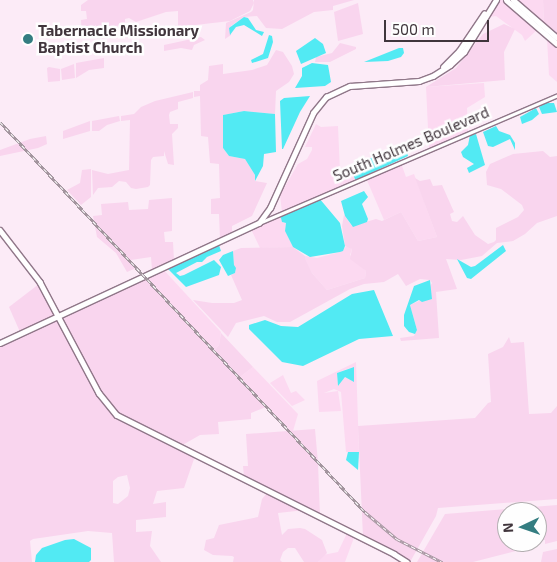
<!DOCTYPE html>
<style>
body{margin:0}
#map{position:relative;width:557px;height:562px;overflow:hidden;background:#fcebf7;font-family:"Exo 2",sans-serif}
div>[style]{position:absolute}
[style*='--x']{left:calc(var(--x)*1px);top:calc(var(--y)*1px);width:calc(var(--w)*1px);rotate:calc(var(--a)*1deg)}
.built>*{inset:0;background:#fcd9f1}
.green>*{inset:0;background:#f9d5ee}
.water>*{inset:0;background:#52eaf3}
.roads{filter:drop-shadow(1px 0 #907789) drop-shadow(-1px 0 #907789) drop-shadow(0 1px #907789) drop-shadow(0 -1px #907789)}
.secondary>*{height:3px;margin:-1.5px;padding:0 1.5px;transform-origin:1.5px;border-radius:1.5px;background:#fff}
.primary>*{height:4.5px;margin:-2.25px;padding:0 2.25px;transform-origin:2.25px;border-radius:2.25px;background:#fff}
.trunk>*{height:5px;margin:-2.5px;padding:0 2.5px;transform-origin:2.5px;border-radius:2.5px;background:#fff}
.rail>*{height:3px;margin-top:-1.5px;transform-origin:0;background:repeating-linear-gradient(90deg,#fefefe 0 4px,#a3959e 0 8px);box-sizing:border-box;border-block:1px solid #a3959e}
.dots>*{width:14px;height:14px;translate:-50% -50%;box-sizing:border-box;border:2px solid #fefefe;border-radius:50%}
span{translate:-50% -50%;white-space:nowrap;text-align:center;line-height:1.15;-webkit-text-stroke:5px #fefefe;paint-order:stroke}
.poi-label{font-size:15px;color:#40353c;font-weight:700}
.left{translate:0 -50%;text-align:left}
.street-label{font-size:15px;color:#40353c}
.north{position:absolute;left:497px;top:502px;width:50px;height:50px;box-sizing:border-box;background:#fefefe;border:1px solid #b2aeb0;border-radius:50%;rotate:267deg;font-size:14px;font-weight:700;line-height:20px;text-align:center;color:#40353c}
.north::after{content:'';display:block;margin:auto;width:18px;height:22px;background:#347d81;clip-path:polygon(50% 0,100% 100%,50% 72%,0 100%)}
.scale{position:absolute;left:384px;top:20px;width:105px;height:22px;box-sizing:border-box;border:2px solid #40353c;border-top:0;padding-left:6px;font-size:15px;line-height:18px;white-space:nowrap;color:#40353c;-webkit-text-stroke:4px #fefefe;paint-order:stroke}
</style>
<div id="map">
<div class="built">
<div style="clip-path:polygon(494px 0,502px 0,537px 30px,525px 41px,522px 35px,496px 16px,478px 19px)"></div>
<div style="clip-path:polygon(516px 0,543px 0,544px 24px)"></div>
<div style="clip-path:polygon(547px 39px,557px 48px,557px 82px,549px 75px)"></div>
<div style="clip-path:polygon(484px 83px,485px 97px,467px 108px,468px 133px,429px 149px,426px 87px)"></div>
<div style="clip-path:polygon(316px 124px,321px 127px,338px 126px,340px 172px,350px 168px,356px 180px,282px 212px,280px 195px,298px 164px,307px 159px,312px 150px,312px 147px,305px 147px)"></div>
<div style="clip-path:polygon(401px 163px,406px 177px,414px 174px,437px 237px,418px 241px,401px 212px,384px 220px,366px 178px)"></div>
<div style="clip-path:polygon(280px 214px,283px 223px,286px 223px,285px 231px,293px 247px,260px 248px,250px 227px)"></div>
<div style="clip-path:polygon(348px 245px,352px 249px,350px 255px,366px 271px,365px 278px,327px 290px,312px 273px,304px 259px,305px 256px,317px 258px,340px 252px)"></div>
<div style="clip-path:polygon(161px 267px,221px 332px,219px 345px,214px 351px,143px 276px)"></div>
<div style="clip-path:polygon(evenodd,356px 362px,359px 452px,346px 452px,341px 392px,334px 389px,324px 393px,338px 391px,341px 411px,319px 412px,317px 381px,356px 362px,353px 367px,353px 381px,345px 377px,338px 386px,337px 373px,353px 367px)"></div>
<div style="clip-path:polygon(253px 367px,298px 414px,293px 431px,289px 432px,240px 377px)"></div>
<div style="clip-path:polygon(283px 375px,291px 393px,296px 391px,305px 400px,292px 406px,270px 383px)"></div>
<div style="clip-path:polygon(348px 531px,355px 535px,345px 562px,318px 562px,323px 555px,338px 552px)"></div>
</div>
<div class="green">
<div style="clip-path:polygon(88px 0,253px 0,254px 3px,250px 11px,230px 21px,178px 27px,178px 11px,166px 12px,136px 22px,129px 18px,125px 19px,125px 23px,121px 25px,104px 28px,99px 36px,82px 38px,81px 20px,87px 19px,86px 11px,81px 11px,81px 5px)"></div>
<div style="clip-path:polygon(254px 0,354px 0,333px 6px,333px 10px,314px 12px,282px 29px,266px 28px,257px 16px,244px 17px,231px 26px,231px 35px,225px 39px,226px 23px,251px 12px,253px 10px)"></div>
<div style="clip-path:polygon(543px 0,557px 0,557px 36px,544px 24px)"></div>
<div style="clip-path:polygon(358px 3px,363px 34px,338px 41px,334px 12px)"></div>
<div style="clip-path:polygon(504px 24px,515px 29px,504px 52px,505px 80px,426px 87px,456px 68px,483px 34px)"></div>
<div style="clip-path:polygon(201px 37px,205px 40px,194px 45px,192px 50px,181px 48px,164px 51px,164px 45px)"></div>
<div style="clip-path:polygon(340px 43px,356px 47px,356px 49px,330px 62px,315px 62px,316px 57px,332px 53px)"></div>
<div style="clip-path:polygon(276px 50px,283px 52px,292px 66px,294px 74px,289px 82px,276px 91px,275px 114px,244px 111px,223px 115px,223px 148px,229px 156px,245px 159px,255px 175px,255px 181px,267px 183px,252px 216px,232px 226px,232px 233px,220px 239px,219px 214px,211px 214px,211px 199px,220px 198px,219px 164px,210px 163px,208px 137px,201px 136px,200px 96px,194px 97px,194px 91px,200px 91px,200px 85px,208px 80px,209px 66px,223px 64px,223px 74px,252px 70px,267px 65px)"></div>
<div style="clip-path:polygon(104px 58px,104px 68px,89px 70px,76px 78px,76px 63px)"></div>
<div style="clip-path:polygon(74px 64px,75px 78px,62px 80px,61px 69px)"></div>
<div style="clip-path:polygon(49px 67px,60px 69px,60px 81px,48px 82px,47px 68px)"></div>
<div style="clip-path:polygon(193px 92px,193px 98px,178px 102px,178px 109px,170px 112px,169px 115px,170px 124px,178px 124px,178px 128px,172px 134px,174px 165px,168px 164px,164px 151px,164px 156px,153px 157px,151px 160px,150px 185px,148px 187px,136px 189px,131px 188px,126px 182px,119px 181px,112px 187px,98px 188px,93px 195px,92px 170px,108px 174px,129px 170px,130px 120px,121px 121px,121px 116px,134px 114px,141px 107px,155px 101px)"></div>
<div style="clip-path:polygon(119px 116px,120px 121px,107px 125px,99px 131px,92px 131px,92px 121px)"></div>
<div style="clip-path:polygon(90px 121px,90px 131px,63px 139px,63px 131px)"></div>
<div style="clip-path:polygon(46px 136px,47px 144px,38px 148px,0 156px,0 150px,30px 139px)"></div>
<div style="clip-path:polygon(543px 151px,550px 157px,557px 156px,557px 216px,537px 223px,525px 234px,513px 241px,497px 243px,482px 256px,461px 260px,446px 259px,457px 289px,436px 292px,439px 338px,401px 341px,400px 338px,414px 336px,417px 330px,410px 305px,421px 300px,432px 283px,430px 280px,420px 279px,406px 286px,398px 274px,384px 282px,364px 284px,350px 289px,290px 322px,277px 322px,264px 316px,236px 323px,228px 337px,193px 300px,212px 303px,234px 303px,242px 300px,231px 275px,235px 273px,236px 269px,234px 265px,233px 251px,241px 248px,293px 247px,305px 256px,305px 259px,312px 273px,327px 290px,365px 278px,366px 271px,350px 259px,352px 249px,345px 246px,342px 226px,344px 215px,352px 226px,376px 219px,382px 221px,401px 212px,418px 241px,437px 237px,415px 178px,420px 181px,430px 179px,433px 186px,442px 185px,454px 212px,450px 214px,452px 221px,457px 222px,463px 216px,475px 235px,488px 244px,494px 242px,496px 240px,496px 228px,518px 217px,524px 210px,522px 205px,501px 189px,487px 185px,486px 172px,490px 164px,513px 154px)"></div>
<div style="clip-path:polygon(91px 169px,91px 197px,81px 205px,67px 190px,80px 183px,82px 170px)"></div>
<div style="clip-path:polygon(172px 198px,172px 231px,164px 232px,165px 242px,173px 242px,174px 260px,152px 270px,151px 257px,131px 260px,130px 261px,136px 268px,127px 272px,116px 253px,97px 237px,93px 216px,102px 215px,101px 204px,128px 202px,129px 210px,148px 209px,149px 200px)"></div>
<div style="clip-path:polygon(143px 276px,214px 351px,219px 345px,221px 333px,253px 367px,240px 377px,266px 407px,251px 413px,251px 419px,218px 422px,219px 434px,200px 435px,179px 447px,127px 421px,108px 406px,59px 316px)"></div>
<div style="clip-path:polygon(39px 284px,55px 315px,20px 332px,9px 307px)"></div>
<div style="clip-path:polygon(evenodd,57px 317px,98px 394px,110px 410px,195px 456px,184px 488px,157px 491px,153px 504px,166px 502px,166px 517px,136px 520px,136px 532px,152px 531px,150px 546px,161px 562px,114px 562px,112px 533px,88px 531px,33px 539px,30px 541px,32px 562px,0 562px,0 343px,57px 317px,127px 475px,130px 488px,128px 496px,118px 504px,113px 503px,113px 481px,118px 477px,127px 475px)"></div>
<div style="clip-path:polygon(509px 337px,511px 343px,524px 342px,529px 414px,551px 413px,557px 406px,557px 499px,438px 508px,436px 516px,410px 562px,363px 537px,358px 426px,475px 418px,488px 403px,491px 402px,488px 354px,503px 347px)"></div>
<div style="clip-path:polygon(315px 429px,318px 463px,320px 516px,244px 477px,243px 466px,248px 466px,246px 434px)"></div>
<div style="clip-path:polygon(268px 492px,305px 510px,278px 513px,282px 535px,288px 529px,300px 528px,305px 529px,322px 540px,327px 553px,318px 562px,304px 562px,295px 548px,288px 548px,283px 552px,280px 560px,282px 562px,233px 562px,234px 557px,232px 556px,213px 555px,204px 550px,206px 540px,214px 538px,219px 525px,258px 517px,262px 499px)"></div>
<div style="clip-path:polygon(557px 505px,557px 541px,545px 544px,545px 540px,537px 539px,537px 512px,507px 512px,507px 542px,525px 542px,528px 548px,473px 562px,417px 562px,445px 514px)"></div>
<div style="clip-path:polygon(557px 549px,557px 562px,541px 562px,543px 552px)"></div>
</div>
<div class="water">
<div style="clip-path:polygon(244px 17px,248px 18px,256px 30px,264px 32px,262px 36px,244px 25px,236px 27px,230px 35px,229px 28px)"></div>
<div style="clip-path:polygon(269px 35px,272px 36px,273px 42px,268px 58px,252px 63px,251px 60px,263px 54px)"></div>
<div style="clip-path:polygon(315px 38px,323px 44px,326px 53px,301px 64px,296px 51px)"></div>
<div style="clip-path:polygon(399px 48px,403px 48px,404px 53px,401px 57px,388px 61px,364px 62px)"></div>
<div style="clip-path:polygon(312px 63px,328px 65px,331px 82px,325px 86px,295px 88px,302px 76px,302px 68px)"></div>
<div style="clip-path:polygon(310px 96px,300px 112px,283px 149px,282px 149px,280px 101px,284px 98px)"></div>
<div style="clip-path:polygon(546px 103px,554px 103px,557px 112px,542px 114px,539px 107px)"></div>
<div style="clip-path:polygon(536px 108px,539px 114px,532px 120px,522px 124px,520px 117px)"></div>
<div style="clip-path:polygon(244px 111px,275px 114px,276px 152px,264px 154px,263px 166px,255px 181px,255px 175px,245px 159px,229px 156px,223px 148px,223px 115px)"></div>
<div style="clip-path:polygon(496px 126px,499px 131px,510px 135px,515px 143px,515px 150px,510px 139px,493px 147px,488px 146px,483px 132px)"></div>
<div style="clip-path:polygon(476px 134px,485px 165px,469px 173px,467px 168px,474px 164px,463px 157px,461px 152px,468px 145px,470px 135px)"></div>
<div style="clip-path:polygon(398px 145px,406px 147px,408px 156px,356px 180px,355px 179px,350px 168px)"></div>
<div style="clip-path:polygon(364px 191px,368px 197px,362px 204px,368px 219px,367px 222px,353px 227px,345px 216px,341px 201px)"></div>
<div style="clip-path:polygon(319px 198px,340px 223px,345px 246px,343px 251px,340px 252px,310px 257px,293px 247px,285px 231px,286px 223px,282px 222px,280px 214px)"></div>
<div style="clip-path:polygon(218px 242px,221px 251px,207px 257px,202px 262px,197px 262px,176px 273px,180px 276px,184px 275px,214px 260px,221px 267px,219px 275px,186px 287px,168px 269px)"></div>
<div style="clip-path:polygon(503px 245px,506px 251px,471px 279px,467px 278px,457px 259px,471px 267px,475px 266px)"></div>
<div style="clip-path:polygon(233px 251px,234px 265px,236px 268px,235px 273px,228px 276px,219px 260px,223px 255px)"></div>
<div style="clip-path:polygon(430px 280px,432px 299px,422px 302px,419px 300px,410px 305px,417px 330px,415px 334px,409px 332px,404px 326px,404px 315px,414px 286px)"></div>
<div style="clip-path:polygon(374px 290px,393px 336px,359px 339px,303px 366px,282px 362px,249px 329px,249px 325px,265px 320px,281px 326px,298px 327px,352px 294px)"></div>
<div style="clip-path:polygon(354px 367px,354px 382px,345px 377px,338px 386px,337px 373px)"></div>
<div style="clip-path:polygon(348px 452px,359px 452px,358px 470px,346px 460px)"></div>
<div style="clip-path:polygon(65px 540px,74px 539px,91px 548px,91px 560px,89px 562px,35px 562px,36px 555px,42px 548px)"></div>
</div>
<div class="roads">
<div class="secondary">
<div style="--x:259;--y:223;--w:324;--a:-23.2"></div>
</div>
<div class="primary">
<div style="--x:443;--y:67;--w:23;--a:-45"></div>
<div style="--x:459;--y:51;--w:45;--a:-56"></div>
<div style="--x:0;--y:230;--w:66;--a:52.4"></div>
<div style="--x:40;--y:282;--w:126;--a:62"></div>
<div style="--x:99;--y:393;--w:28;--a:51"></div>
<div style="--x:117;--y:415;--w:310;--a:26.6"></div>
<div style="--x:394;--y:554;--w:15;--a:32"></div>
<div style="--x:0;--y:343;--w:285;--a:-24.9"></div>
<div style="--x:259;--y:223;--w:19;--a:-54"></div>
<div style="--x:270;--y:208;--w:104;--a:-65.6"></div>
<div style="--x:313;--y:113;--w:21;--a:-51"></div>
<div style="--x:326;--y:97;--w:26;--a:-25"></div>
<div style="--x:350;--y:86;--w:69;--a:-4.1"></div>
<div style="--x:419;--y:81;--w:15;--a:-20"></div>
<div style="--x:433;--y:76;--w:20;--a:-33"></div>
<div style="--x:450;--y:65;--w:19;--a:-43"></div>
<div style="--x:464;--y:52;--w:61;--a:-58.4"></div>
</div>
<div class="trunk">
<div style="--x:506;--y:0;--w:67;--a:40.8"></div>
<div style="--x:513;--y:0;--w:58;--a:40.8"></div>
</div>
</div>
<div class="rail">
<div style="--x:0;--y:122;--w:534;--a:46.9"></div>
<div style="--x:365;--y:512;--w:42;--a:40.2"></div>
<div style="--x:397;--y:539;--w:51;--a:27.1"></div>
</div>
<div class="dots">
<div style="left:28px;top:39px;background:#347d81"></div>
</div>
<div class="poi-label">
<span class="left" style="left:38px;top:39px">Tabernacle Missionary<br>Baptist Church</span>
</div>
<div class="street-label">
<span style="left:411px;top:144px;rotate:-23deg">South Holmes Boulevard</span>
</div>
<div class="north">N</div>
<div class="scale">500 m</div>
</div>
